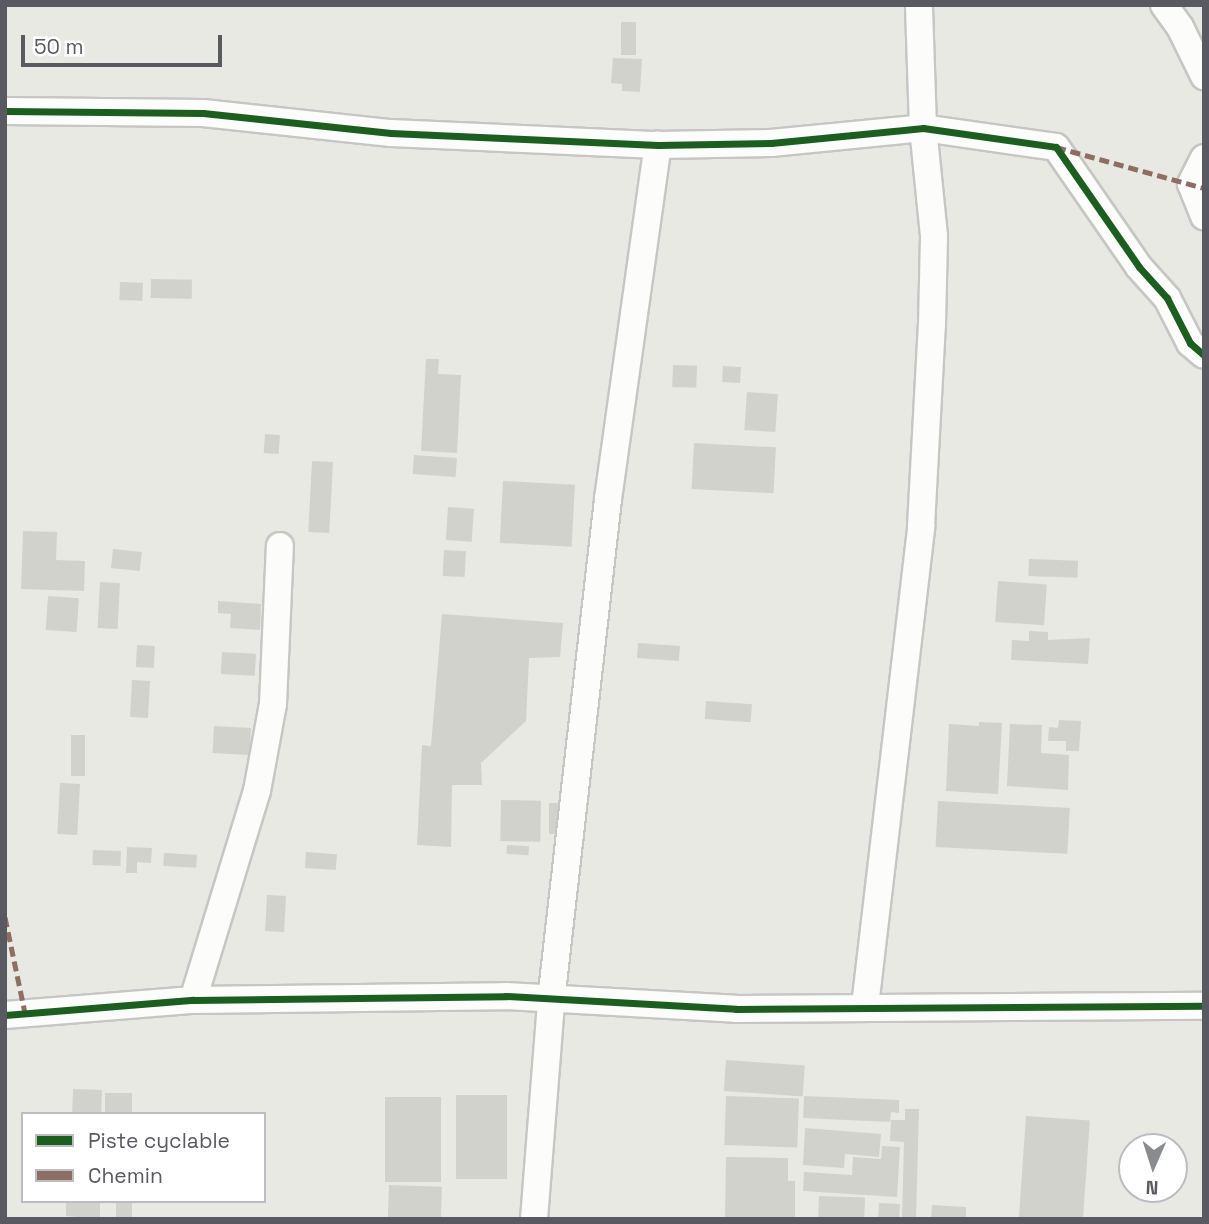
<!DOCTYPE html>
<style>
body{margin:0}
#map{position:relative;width:1209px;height:1224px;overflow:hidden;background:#e8e9e2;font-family:"Space Grotesk",sans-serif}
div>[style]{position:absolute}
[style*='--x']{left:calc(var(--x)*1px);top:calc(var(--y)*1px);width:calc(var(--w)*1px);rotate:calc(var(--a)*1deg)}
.building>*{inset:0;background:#d2d2cd;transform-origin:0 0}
.roads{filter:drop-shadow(2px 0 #c5c6c5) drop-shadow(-2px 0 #c5c6c5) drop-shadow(0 2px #c5c6c5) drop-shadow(0 -2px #c5c6c5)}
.minor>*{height:26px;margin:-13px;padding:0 13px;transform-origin:13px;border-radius:13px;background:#fcfcfb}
.quiet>*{height:5px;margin-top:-2.5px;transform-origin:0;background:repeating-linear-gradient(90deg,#8d6e63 0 10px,transparent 0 15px)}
.cycleway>*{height:7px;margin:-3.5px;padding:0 3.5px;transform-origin:3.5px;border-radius:3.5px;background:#1b5e20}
span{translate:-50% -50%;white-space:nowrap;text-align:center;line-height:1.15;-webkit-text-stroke:5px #fff;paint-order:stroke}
.frame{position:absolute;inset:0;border:7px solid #585961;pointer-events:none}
.legend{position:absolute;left:21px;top:1112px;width:245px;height:91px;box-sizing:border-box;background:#fff;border:2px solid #bcbdc0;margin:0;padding:9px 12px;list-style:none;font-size:21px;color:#585961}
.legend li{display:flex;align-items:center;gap:14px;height:35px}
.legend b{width:35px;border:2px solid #bcbdc0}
.north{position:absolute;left:1118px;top:1133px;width:70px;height:70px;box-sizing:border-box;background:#fff;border:2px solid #bcbdc0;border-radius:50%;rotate:183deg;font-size:19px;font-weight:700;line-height:28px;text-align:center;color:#585961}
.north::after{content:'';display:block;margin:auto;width:24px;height:32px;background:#8a8b8e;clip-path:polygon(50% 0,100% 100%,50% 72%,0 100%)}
.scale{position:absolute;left:21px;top:35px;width:201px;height:32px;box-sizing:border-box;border:4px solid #585961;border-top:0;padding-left:9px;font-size:21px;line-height:24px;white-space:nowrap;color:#585961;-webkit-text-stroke:5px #fff;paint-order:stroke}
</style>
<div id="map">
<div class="building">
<div style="left:621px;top:22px;width:15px;height:33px"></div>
<div style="clip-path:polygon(613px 58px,642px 59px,640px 92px,622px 91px,622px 84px,611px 83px)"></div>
<div style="left:151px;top:279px;width:41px;height:19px;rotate:1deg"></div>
<div style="left:120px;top:282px;width:23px;height:18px;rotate:2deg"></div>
<div style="clip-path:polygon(426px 359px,439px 359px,438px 374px,461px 375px,457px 453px,421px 451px)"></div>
<div style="left:673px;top:365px;width:24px;height:22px;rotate:2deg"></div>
<div style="left:723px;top:366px;width:18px;height:16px;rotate:3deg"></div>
<div style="left:747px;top:392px;width:31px;height:38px;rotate:4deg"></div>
<div style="left:265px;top:434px;width:15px;height:19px;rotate:4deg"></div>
<div style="left:694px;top:443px;width:82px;height:46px;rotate:3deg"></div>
<div style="left:414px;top:455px;width:43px;height:19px;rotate:4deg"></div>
<div style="left:312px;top:461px;width:21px;height:71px;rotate:3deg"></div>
<div style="left:503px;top:481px;width:72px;height:62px;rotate:3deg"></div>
<div style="left:448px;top:507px;width:26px;height:33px;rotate:4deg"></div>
<div style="clip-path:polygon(23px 531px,57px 532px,56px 560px,85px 561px,84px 591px,21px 589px)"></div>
<div style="left:113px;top:549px;width:29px;height:19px;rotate:6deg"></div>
<div style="left:444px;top:550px;width:22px;height:26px;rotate:3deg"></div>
<div style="left:1029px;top:559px;width:49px;height:17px;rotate:2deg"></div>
<div style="left:998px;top:581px;width:49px;height:41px;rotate:4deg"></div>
<div style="left:100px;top:582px;width:20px;height:46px;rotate:3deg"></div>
<div style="left:48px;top:596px;width:31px;height:34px;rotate:4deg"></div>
<div style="clip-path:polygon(218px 601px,261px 604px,260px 630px,230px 628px,231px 614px,218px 613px)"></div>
<div style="clip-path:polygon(442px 614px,563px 623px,560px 657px,529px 658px,526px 721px,481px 763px,482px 785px,452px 785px,451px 847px,417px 845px,422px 745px,431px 746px)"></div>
<div style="clip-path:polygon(1029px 631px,1048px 632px,1048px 640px,1090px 638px,1088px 664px,1011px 660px,1012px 640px,1029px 641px)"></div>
<div style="left:638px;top:643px;width:42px;height:15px;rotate:4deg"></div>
<div style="left:137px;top:645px;width:18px;height:22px;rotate:3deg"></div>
<div style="left:222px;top:652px;width:34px;height:22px;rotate:3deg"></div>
<div style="left:132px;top:680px;width:18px;height:37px;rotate:3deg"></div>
<div style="left:706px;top:701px;width:46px;height:18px;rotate:4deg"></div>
<div style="clip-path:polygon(1059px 720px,1081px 721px,1079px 751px,1066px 751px,1066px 741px,1048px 741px,1049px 727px,1058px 728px)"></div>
<div style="clip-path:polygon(979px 722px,1002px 723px,998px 794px,946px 791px,949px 724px,979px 726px)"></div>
<div style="clip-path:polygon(1010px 724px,1042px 725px,1041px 753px,1069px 755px,1068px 790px,1007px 786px)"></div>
<div style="left:214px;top:726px;width:37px;height:27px;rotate:3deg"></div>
<div style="left:71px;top:735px;width:14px;height:41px"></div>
<div style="left:60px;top:783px;width:20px;height:51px;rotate:3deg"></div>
<div style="left:501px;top:800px;width:40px;height:41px;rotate:1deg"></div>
<div style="left:938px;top:801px;width:132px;height:46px;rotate:3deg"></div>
<div style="left:549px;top:803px;width:16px;height:31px"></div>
<div style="left:507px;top:845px;width:22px;height:9px;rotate:3deg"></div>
<div style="clip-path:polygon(127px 847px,152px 848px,151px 863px,137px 862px,137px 873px,126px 873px)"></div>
<div style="left:93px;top:850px;width:28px;height:15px;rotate:2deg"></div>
<div style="left:306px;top:852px;width:31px;height:16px;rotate:4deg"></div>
<div style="left:164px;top:853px;width:33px;height:13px;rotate:3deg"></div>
<div style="left:267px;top:895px;width:19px;height:36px;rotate:3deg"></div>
<div style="left:726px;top:1060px;width:79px;height:31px;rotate:4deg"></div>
<div style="left:73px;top:1089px;width:29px;height:25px;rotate:2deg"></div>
<div style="left:105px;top:1093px;width:27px;height:21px"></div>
<div style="left:456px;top:1095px;width:51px;height:84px"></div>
<div style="left:726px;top:1096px;width:73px;height:49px;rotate:2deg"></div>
<div style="clip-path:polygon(804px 1096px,899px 1100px,899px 1113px,891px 1112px,890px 1122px,803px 1118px)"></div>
<div style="left:385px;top:1097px;width:56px;height:85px"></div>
<div style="clip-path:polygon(905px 1109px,919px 1109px,916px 1219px,902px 1219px,904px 1142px,890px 1141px,891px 1120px,905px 1120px)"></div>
<div style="left:1026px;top:1116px;width:64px;height:103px;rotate:4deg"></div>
<div style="clip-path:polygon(805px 1128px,881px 1134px,879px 1157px,845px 1154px,844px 1168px,803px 1165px)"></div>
<div style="clip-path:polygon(882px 1146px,900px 1147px,897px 1197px,803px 1191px,804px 1172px,852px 1175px,853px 1157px,881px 1159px)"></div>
<div style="clip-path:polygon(726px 1157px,788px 1158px,788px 1181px,795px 1181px,795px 1219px,725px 1219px)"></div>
<div style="left:389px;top:1185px;width:53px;height:34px;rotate:2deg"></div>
<div style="left:819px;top:1196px;width:46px;height:23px;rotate:2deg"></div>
<div style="clip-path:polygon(66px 1201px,100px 1201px,100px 1219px,66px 1216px)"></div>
<div style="left:116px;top:1201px;width:16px;height:18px"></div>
<div style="left:879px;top:1203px;width:21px;height:16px;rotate:3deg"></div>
<div style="clip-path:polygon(932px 1205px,966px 1207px,966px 1219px,931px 1219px)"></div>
</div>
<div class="roads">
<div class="minor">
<div style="--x:1164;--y:5;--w:27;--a:54"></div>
<div style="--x:1180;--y:27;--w:55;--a:63.9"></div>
<div style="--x:5;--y:111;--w:198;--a:0.6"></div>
<div style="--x:203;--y:113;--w:189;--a:6.1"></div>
<div style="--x:391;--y:133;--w:267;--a:2.6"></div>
<div style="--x:658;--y:145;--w:113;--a:-1"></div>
<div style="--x:771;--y:143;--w:153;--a:-5.6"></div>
<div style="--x:923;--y:128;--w:134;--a:8.1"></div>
<div style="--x:1056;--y:147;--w:146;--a:55.3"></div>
<div style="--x:1139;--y:267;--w:42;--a:47.9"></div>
<div style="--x:1167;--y:298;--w:51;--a:62.9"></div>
<div style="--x:1190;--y:343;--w:18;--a:41"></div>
<div style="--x:1204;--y:158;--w:29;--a:117"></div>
<div style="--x:1191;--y:184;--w:35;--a:68"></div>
<div style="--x:193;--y:1000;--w:219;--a:-73"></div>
<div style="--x:257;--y:791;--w:88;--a:-79.6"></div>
<div style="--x:273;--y:704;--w:158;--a:-87.5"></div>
<div style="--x:865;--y:1006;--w:483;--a:-83.3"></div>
<div style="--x:921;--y:526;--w:201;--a:-86.9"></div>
<div style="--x:932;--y:325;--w:89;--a:-88.7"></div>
<div style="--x:934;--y:236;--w:109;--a:-95.8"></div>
<div style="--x:923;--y:128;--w:123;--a:-91.9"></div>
<div style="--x:5;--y:1015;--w:189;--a:-4.6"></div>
<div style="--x:193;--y:1000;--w:313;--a:-0.7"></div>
<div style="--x:506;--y:996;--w:230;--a:3.2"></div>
<div style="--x:736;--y:1009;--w:468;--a:-0.4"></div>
<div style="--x:534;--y:1219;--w:219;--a:-85.5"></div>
<div style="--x:551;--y:1001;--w:505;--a:-83.52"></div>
<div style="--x:608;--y:499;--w:358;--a:-82"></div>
</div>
</div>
<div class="quiet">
<div style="--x:1056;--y:147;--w:154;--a:15.5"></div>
<div style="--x:5;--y:917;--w:98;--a:78.2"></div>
</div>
<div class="cycleway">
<div style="--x:5;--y:111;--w:198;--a:0.6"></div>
<div style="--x:203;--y:113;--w:189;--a:6.1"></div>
<div style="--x:391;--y:133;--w:267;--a:2.6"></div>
<div style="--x:658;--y:145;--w:113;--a:-1"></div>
<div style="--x:771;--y:143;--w:153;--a:-5.6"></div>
<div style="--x:923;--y:128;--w:134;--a:8.1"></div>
<div style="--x:1056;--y:147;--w:146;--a:55.3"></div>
<div style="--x:1139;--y:267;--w:42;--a:47.9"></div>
<div style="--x:1167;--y:298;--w:51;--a:62.9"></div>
<div style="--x:1190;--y:343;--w:18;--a:41"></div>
<div style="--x:5;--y:1015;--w:189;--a:-4.6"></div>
<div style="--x:193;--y:1000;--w:313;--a:-0.7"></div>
<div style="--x:506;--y:996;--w:230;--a:3.2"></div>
<div style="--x:736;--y:1009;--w:468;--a:-0.4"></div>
</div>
<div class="frame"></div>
<ul class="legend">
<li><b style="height:9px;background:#1b5e20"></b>Piste cyclable</li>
<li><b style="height:9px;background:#8d6e63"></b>Chemin</li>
</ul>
<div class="north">N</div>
<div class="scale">50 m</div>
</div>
